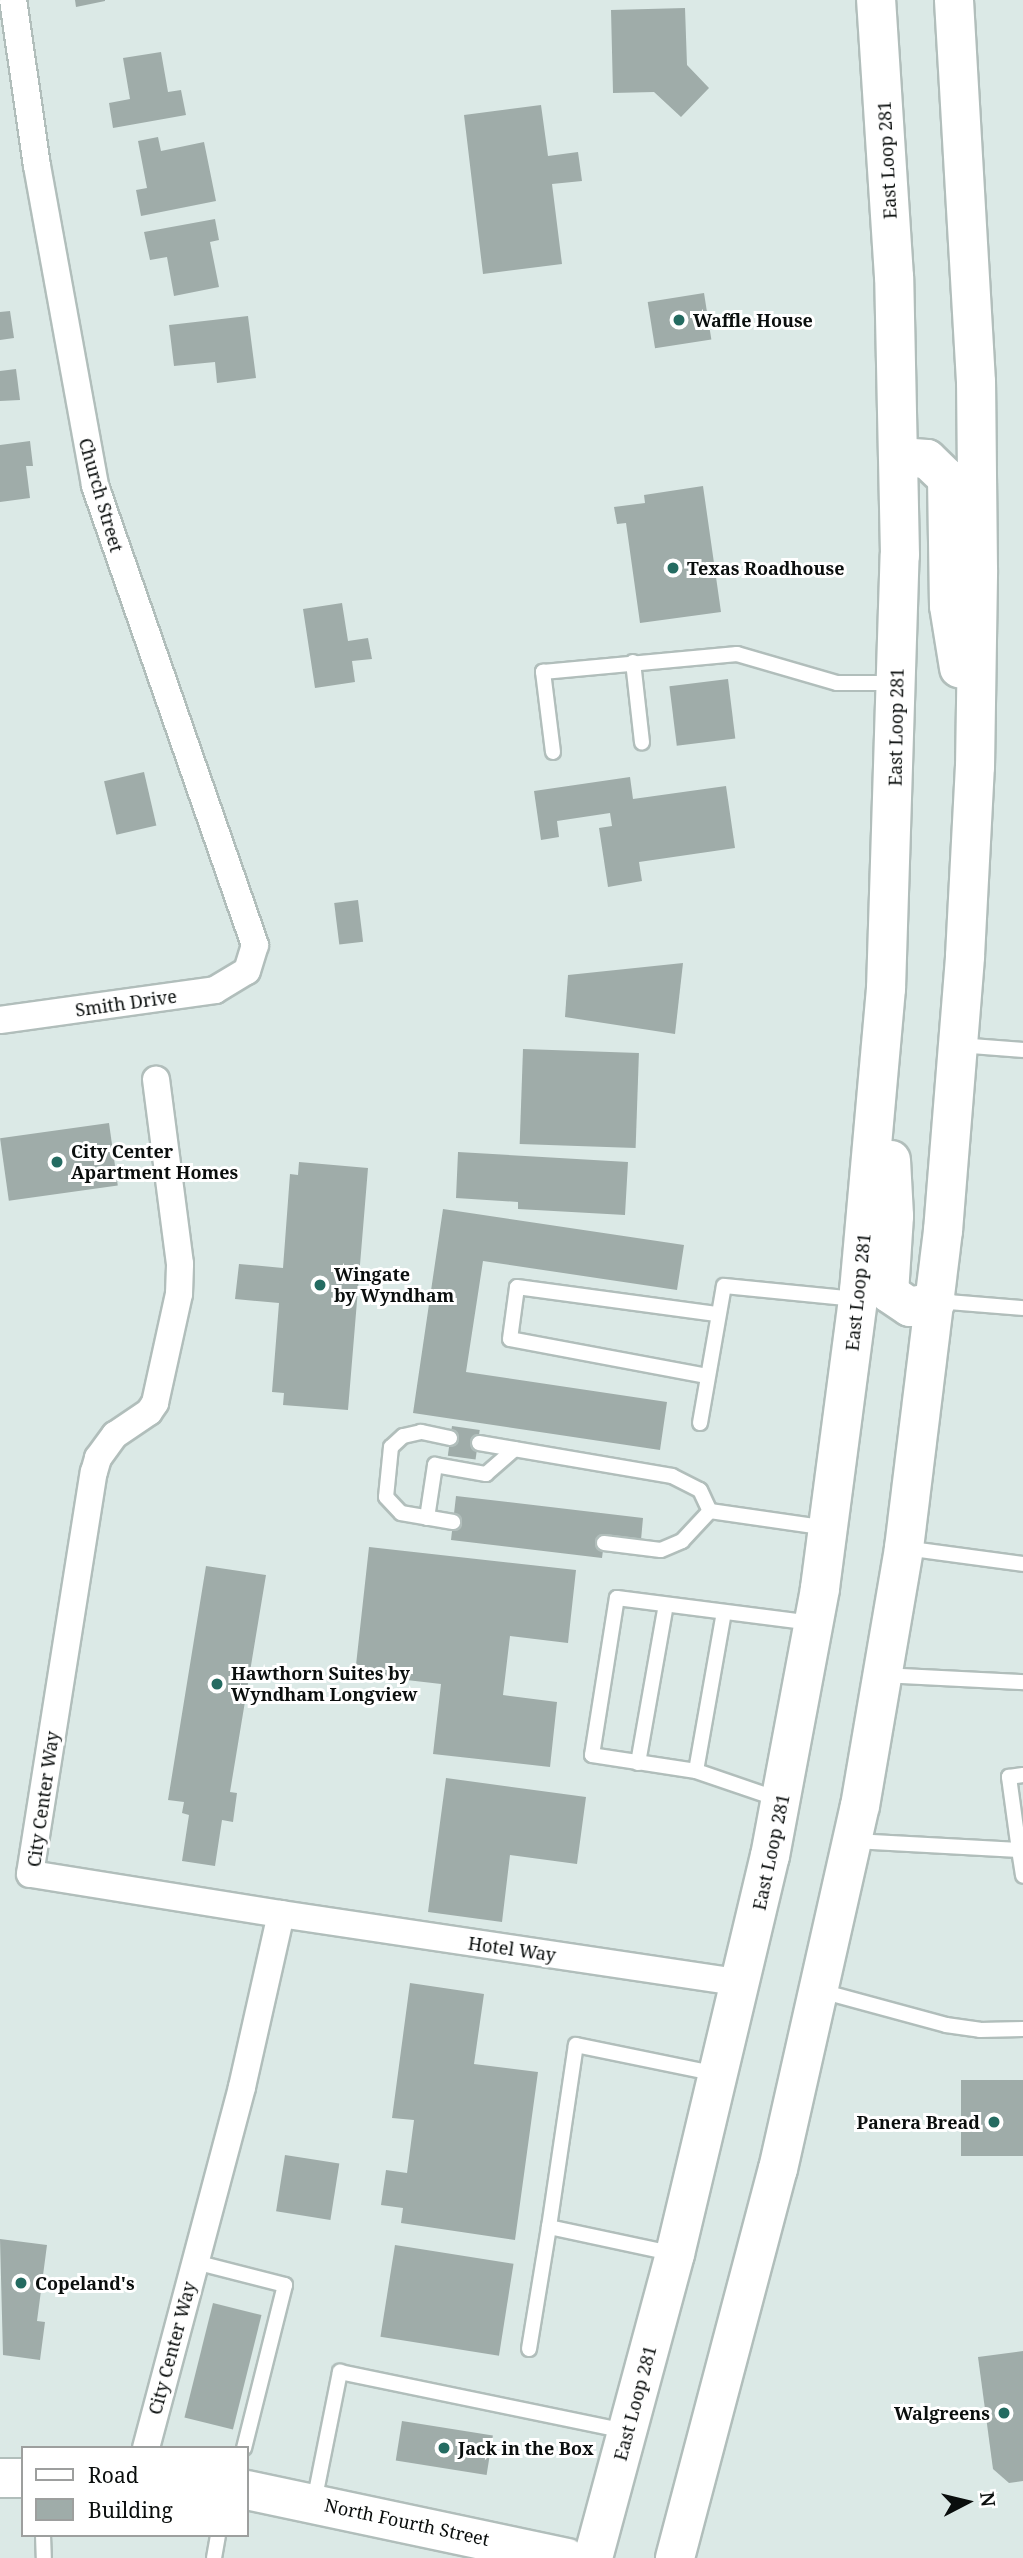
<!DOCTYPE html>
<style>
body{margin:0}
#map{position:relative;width:1023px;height:2558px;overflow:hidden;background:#dbe9e6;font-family:"Noto Serif",serif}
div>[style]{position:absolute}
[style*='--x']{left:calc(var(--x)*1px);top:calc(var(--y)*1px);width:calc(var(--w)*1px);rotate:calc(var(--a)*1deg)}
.building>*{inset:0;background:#9faca9;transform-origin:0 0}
.roads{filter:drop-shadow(2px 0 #b1bebb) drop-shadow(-2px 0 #b1bebb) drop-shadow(0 2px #b1bebb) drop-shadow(0 -2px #b1bebb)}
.lane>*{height:14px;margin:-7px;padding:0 7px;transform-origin:7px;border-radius:7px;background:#fff}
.street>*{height:26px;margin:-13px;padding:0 13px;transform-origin:13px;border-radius:13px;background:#fff}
.secondary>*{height:38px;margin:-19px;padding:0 19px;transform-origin:19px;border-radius:19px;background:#fff}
.highway>*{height:38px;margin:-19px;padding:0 19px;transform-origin:19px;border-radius:19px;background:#fff}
.dots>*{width:19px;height:19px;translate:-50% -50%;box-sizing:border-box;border:4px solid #fff;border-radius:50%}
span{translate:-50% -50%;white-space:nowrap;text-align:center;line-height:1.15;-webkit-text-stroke:6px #fff;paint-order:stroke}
.street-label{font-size:18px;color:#0a0e0d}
.poi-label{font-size:18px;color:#0a0e0d;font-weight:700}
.left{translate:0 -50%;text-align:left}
.right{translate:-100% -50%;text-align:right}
.legend{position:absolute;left:21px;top:2446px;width:228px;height:91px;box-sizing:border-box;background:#fff;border:2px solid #9d9f9e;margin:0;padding:9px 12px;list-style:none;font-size:21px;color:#0a0e0d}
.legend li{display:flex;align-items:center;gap:14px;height:35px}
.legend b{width:35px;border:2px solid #9d9f9e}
.north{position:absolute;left:932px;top:2467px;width:70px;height:70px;-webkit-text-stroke:5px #fff;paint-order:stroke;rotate:83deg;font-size:19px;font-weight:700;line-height:28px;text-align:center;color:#0a0e0d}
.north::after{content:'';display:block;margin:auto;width:24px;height:32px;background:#0a0e0d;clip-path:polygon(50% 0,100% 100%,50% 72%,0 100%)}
</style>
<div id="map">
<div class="building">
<div style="clip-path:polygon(75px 0,105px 0,105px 1px,76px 7px)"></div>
<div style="clip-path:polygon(685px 8px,687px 65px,709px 88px,681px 117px,654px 92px,613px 93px,611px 10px)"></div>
<div style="clip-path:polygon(161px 52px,168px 92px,181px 90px,186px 115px,113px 128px,109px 103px,130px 99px,123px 58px)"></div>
<div style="clip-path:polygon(541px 105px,548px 156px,578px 152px,582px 181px,552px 184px,562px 264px,483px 274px,464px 115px)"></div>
<div style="clip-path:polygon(158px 137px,161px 151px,204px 142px,216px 201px,141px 216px,136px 190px,147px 188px,138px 141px)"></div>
<div style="clip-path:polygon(215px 219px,219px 240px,210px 242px,219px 287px,174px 296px,167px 257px,150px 260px,144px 232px)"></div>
<div style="left:704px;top:293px;width:47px;height:57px;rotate:81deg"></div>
<div style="clip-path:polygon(10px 311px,14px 338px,0 340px,0 312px)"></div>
<div style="clip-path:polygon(248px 316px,256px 378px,217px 383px,215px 362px,174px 366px,169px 325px)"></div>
<div style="clip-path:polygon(16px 369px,20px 400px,0 401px,0 371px)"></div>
<div style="clip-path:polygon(30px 441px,33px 466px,26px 466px,30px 498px,0 502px,0 445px)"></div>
<div style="clip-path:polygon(703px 486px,721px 612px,640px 623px,626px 523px,617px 524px,614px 507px,645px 503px,644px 495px)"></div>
<div style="clip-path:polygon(342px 603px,348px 641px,368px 638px,372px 659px,352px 661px,355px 682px,315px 688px,303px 609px)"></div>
<div style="left:728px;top:679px;width:60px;height:59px;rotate:83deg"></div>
<div style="left:144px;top:772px;width:55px;height:41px;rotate:77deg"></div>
<div style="clip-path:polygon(630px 777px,633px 799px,726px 786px,735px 848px,639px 862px,642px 881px,608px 887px,599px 828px,612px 826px,610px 813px,557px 821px,559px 837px,541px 840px,534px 791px)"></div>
<div style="left:358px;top:900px;width:42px;height:24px;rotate:83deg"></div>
<div style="clip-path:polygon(683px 963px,675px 1034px,565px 1017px,568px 975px)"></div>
<div style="left:523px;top:1049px;width:116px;height:95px;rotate:2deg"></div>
<div style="left:109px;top:1123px;width:63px;height:110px;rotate:82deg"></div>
<div style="clip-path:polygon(458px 1152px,628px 1162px,625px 1215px,518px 1209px,518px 1202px,456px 1198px)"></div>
<div style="clip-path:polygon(299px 1162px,368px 1168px,348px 1410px,283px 1405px,284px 1393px,272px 1392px,279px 1303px,235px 1299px,239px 1264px,283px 1268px,290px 1174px,298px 1175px)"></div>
<div style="clip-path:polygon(443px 1209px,684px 1245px,677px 1290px,483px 1261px,466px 1372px,667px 1402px,660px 1450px,413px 1413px)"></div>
<div style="left:452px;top:1426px;width:28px;height:30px;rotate:8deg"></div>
<div style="clip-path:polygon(456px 1496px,643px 1518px,641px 1540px,605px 1535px,602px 1558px,451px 1540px)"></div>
<div style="clip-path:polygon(369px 1547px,576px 1570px,568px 1643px,510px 1636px,503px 1695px,557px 1702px,550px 1767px,433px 1754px,441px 1684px,355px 1674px)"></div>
<div style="clip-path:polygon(206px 1566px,266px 1575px,230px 1792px,237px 1793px,233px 1822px,222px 1820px,215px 1866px,182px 1861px,189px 1815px,182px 1813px,184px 1802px,168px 1800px)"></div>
<div style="clip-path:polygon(446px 1778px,586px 1797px,577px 1864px,510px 1855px,502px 1922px,428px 1912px)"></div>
<div style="clip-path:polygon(410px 1983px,484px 1994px,474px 2064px,538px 2072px,515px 2240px,401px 2223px,403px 2208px,381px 2205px,386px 2170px,407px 2173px,414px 2120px,392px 2118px)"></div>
<div style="left:1023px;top:2080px;width:76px;height:62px;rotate:90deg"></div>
<div style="left:285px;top:2155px;width:55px;height:57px;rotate:9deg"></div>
<div style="clip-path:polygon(0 2239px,47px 2245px,37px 2321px,45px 2322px,40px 2360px,3px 2355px)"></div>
<div style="left:395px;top:2245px;width:120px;height:93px;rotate:9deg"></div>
<div style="left:213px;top:2303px;width:50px;height:118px;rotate:14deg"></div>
<div style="clip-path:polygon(1023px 2351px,1023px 2481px,1009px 2483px,993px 2469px,978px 2357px)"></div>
<div style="left:402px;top:2421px;width:92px;height:40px;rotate:9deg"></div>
</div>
<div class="roads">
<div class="lane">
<div style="--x:633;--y:662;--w:81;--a:83.6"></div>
<div style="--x:553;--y:752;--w:81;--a:-97.1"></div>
<div style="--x:543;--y:672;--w:195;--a:-5.3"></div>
<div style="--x:737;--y:654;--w:104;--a:16.2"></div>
<div style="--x:837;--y:683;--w:56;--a:0"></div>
<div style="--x:959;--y:1045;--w:64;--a:4.5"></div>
<div style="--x:937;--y:1301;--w:86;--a:4.7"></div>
<div style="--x:707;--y:1376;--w:200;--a:-169.4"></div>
<div style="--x:510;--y:1339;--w:52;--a:-82.3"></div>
<div style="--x:517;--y:1287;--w:203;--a:7.7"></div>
<div style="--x:700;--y:1423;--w:139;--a:-80.1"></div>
<div style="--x:724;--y:1286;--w:133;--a:5.6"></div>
<div style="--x:450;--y:1438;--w:30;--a:-168"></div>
<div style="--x:421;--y:1432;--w:18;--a:167"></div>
<div style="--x:403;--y:1436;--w:16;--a:137"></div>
<div style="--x:391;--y:1447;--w:50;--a:95.7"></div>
<div style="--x:386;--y:1497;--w:22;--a:47"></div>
<div style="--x:401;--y:1513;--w:53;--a:9.8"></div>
<div style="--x:479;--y:1443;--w:196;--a:9.7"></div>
<div style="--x:672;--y:1476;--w:31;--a:27"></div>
<div style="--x:700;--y:1490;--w:23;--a:65"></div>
<div style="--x:710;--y:1511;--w:119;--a:8.2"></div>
<div style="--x:427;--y:1518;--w:54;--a:-81.4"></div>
<div style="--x:435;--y:1465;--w:52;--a:10"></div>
<div style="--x:486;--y:1474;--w:38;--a:-41"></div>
<div style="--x:604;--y:1543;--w:57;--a:7"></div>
<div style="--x:661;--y:1550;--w:23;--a:-23"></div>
<div style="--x:682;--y:1541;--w:41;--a:-47"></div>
<div style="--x:905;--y:1548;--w:119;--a:7.7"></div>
<div style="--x:724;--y:1612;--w:161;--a:100"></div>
<div style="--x:696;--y:1771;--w:90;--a:18.8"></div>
<div style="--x:884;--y:1675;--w:139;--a:2.9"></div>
<div style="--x:638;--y:1763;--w:160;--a:-80"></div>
<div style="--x:696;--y:1771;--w:105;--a:-171.3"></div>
<div style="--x:592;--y:1755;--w:159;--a:-81"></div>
<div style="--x:617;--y:1598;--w:197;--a:7.3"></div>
<div style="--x:854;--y:1841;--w:165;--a:3.1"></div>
<div style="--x:1019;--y:1850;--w:26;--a:81"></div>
<div style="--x:1019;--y:1850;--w:74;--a:-97.8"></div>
<div style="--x:1009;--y:1777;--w:14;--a:-8"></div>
<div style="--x:821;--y:1991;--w:130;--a:15.2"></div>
<div style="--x:946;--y:2025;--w:34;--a:8"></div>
<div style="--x:980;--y:2030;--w:43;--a:-1.3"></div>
<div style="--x:675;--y:2254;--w:129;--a:-167.9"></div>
<div style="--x:549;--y:2227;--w:184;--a:-81.6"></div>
<div style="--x:576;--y:2045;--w:144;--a:11.6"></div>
<div style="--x:195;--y:2262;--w:93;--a:14.3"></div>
<div style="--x:285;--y:2285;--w:168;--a:104.1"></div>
<div style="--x:529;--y:2349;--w:124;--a:-80.7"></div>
<div style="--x:314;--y:2502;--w:133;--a:-78.7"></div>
<div style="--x:340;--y:2372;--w:290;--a:11.7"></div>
<div style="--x:43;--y:2535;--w:23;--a:88"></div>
<div style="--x:214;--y:2558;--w:23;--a:-80"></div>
</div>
<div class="street">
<div style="--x:0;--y:1020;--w:217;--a:-7.9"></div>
<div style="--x:215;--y:990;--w:37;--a:-31"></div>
<div style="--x:247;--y:971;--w:27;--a:-73"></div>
<div style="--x:255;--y:945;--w:487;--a:-109.2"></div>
<div style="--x:95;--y:485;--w:324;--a:-100.3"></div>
<div style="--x:37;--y:166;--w:168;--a:-98.2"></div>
<div style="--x:281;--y:1914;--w:467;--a:8.5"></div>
<div style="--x:146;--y:2448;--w:374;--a:-75.1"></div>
<div style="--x:242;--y:2087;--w:177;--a:-77.3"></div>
<div style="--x:281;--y:1914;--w:254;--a:-170.9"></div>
<div style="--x:30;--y:1874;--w:407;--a:-81"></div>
<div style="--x:94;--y:1472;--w:15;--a:-74"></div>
<div style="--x:98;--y:1458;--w:29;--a:-54"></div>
<div style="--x:115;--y:1435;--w:41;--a:-34.1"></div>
<div style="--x:149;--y:1412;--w:11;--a:-56"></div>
<div style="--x:155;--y:1403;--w:112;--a:-77.6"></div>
<div style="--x:179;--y:1294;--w:30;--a:-88"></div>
<div style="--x:180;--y:1264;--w:186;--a:-97.4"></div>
</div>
<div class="secondary">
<div style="--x:0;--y:2478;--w:23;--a:0"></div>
<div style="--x:247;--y:2490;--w:327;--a:12"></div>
</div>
<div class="highway">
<div style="--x:899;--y:457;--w:28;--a:4"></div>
<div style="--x:927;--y:459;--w:28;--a:44"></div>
<div style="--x:947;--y:478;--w:128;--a:89.1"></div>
<div style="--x:949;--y:606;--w:63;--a:80.8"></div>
<div style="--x:891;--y:1160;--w:56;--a:86.9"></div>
<div style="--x:894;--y:1216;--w:77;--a:93.7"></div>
<div style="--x:889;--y:1293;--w:25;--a:34"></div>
<div style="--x:910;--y:1307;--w:27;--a:-13"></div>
<div style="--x:593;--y:2558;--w:315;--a:-74.9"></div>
<div style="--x:675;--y:2254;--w:409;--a:-76.6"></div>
<div style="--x:770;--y:1856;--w:273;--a:-79.4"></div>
<div style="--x:820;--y:1588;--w:300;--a:-82.5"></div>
<div style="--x:859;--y:1291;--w:303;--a:-84.9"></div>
<div style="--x:886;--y:989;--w:434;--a:-88.2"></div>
<div style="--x:900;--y:555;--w:278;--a:-91.2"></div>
<div style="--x:894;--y:277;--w:278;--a:-93.7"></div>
<div style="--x:675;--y:2558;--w:402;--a:-75.2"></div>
<div style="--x:778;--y:2169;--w:372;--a:-77.3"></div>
<div style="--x:860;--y:1806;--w:262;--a:-80.3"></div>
<div style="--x:904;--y:1548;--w:319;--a:-83"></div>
<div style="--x:943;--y:1231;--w:276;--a:-85.4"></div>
<div style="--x:965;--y:956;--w:189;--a:-87"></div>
<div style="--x:975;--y:767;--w:197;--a:-89.1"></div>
<div style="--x:978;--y:570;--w:188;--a:-90.6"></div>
<div style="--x:976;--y:382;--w:383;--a:-93.3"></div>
</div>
</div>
<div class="dots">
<div style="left:679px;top:320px;background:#246b61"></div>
<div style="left:673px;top:568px;background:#246b61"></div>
<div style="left:57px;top:1162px;background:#246b61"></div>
<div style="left:320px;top:1285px;background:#246b61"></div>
<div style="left:217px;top:1684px;background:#246b61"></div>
<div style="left:994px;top:2122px;background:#246b61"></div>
<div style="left:21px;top:2283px;background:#246b61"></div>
<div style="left:1004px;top:2413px;background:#246b61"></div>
<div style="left:444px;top:2448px;background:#246b61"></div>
</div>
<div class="street-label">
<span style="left:887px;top:160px;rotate:-93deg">East Loop 281</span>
<span style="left:101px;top:495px;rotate:74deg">Church Street</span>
<span style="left:896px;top:727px;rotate:-89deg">East Loop 281</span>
<span style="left:126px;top:1003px;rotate:-8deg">Smith Drive</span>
<span style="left:858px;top:1292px;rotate:-84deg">East Loop 281</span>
<span style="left:43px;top:1799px;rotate:-82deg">City Center Way</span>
<span style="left:771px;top:1852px;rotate:-78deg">East Loop 281</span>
<span style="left:512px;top:1949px;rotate:8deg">Hotel Way</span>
<span style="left:172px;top:2348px;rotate:-75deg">City Center Way</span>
<span style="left:635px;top:2403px;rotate:-75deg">East Loop 281</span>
<span style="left:407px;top:2522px;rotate:12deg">North Fourth Street</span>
</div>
<div class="poi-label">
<span class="left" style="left:693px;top:320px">Waffle House</span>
<span class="left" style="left:687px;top:568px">Texas Roadhouse</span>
<span class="left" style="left:71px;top:1162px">City Center<br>Apartment Homes</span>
<span class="left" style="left:334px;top:1285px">Wingate<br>by Wyndham</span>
<span class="left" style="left:231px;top:1684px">Hawthorn Suites by<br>Wyndham Longview</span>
<span class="right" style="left:980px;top:2122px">Panera Bread</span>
<span class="left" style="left:35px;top:2283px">Copeland's</span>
<span class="right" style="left:990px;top:2413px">Walgreens</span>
<span class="left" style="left:458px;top:2448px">Jack in the Box</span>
</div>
<ul class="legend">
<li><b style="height:9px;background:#fff"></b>Road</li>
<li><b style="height:19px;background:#9faca9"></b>Building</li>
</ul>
<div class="north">N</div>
</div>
